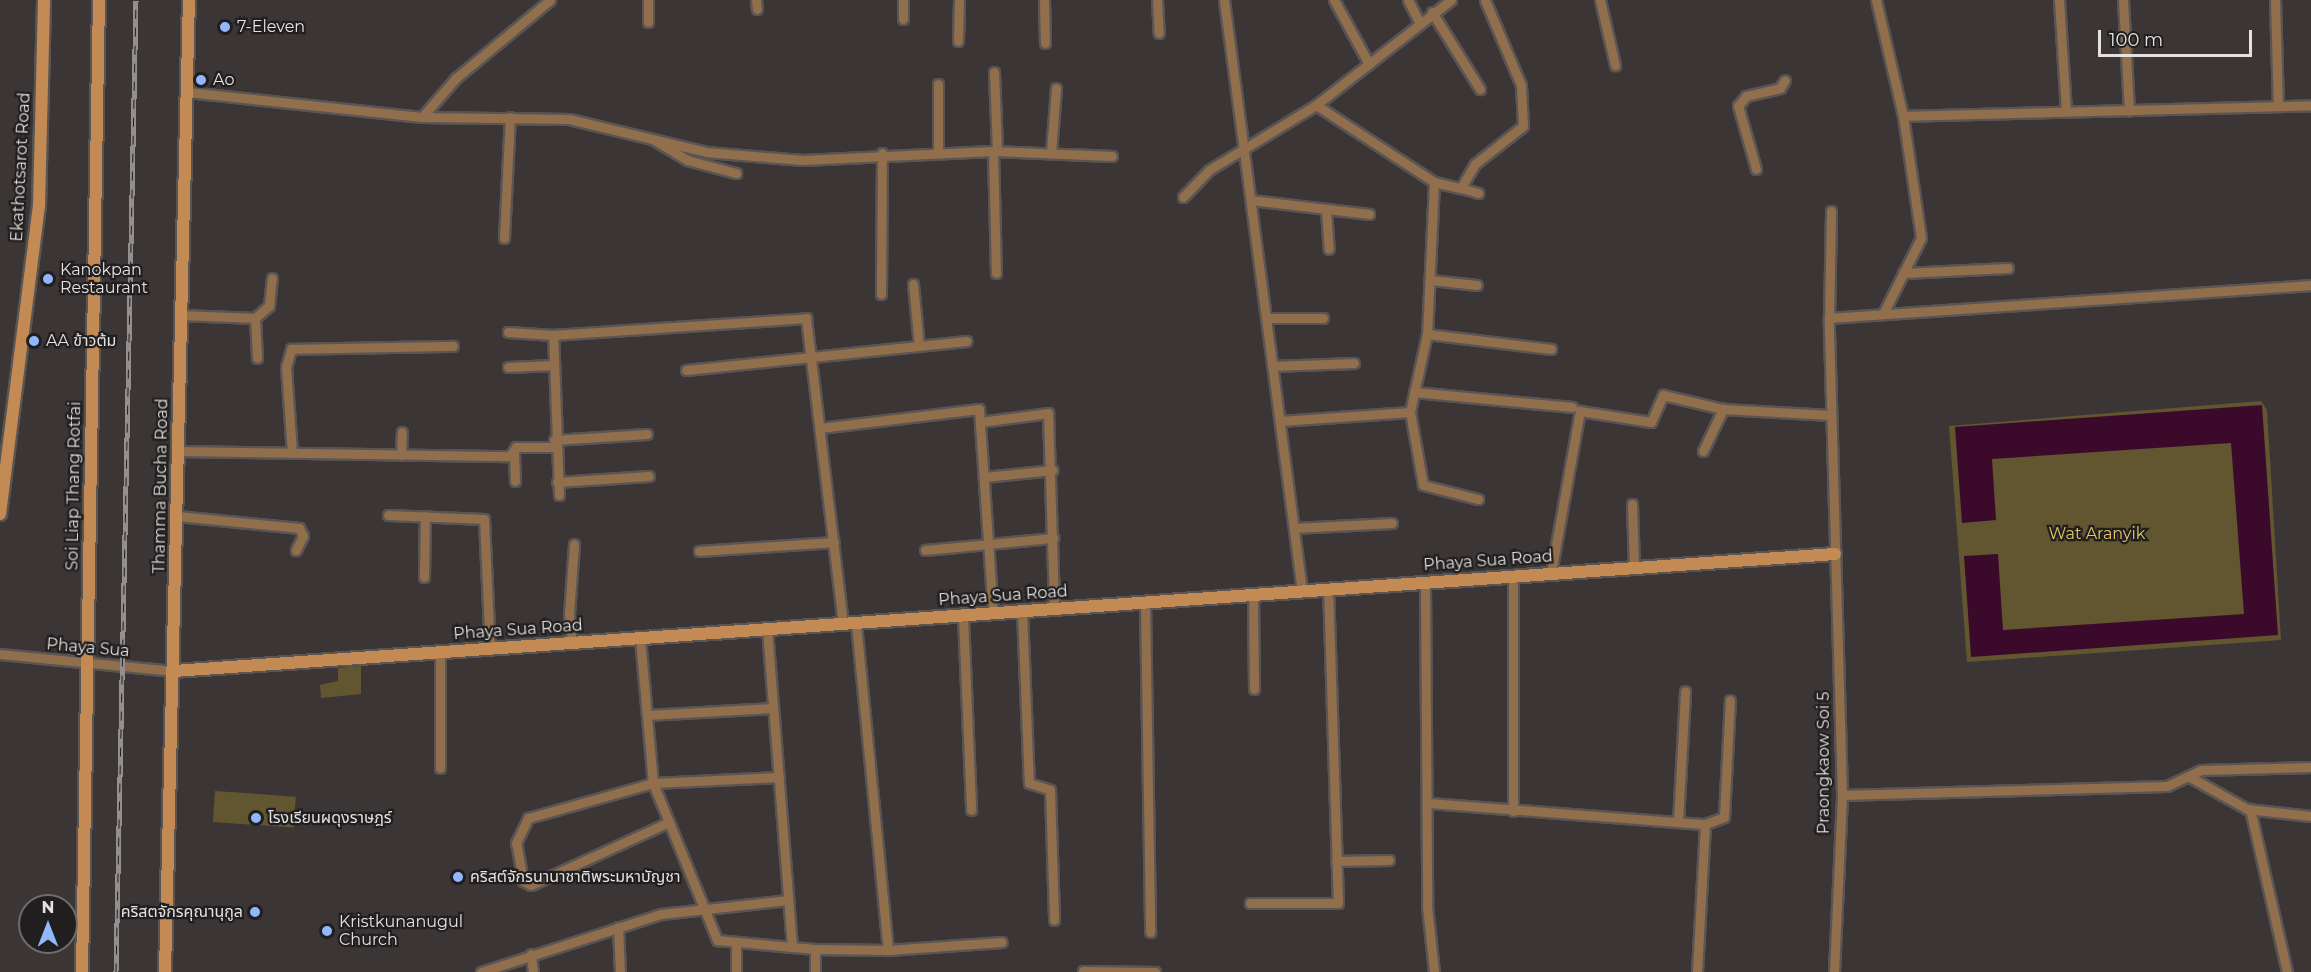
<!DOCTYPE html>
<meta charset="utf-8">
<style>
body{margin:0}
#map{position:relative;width:2311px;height:972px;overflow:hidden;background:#3b3635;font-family:Montserrat,"Noto Sans Thai",sans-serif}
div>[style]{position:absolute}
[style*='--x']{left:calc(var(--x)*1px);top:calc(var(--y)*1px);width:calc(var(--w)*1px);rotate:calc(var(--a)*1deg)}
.green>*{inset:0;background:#625630;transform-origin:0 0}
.water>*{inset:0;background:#3b0a2b}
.roads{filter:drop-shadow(2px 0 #595554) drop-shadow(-2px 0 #595554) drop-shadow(0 2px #595554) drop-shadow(0 -2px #595554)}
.street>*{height:9px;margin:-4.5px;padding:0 4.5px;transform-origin:4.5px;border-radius:4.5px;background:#916e4c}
.secondary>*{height:12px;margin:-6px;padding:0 6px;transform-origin:6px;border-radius:6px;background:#c38b53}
.rail>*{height:5px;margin-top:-2.5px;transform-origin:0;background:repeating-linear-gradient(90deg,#201e1e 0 9px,#938f8e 0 18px);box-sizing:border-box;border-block:2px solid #938f8e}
.dots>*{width:16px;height:16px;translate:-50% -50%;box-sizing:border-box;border:3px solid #201e1e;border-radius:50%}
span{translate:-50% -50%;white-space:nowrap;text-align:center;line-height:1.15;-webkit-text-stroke:4.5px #201e1e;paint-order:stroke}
.poi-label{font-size:16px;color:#e4e1e0}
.left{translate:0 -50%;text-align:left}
.right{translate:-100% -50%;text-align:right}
.street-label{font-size:16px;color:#e4e1e0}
.park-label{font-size:16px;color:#e4c569}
.north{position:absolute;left:18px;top:894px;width:60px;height:60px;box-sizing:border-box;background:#201e1e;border:2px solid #6e6c6c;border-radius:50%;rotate:0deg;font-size:16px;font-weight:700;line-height:24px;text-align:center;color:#e4e1e0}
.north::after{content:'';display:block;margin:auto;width:21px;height:27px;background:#93b7fd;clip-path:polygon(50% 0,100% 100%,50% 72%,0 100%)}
.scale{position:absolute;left:2098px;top:30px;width:154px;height:27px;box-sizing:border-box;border:3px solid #e4e1e0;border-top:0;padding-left:8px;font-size:18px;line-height:21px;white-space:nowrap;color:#e4e1e0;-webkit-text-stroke:4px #201e1e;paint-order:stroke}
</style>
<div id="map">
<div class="green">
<div style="clip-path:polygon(2261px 401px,2267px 410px,2281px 640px,1967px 662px,1949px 426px)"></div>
<div style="clip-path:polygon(361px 666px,361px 694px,321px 698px,320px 685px,338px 681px,338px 668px)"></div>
<div style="left:215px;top:791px;width:81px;height:31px;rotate:4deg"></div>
</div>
<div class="water">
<div style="clip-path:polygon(2262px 405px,2278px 635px,1971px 657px,1964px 556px,1998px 554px,2003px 630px,2244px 614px,2231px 443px,1992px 459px,1996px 520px,1962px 523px,1955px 427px)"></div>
</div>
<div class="roads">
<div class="street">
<div style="--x:648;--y:0;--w:22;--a:90"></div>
<div style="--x:756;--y:0;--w:9;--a:84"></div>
<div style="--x:903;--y:0;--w:19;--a:90"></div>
<div style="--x:1044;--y:0;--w:43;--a:88.7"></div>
<div style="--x:1157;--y:0;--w:33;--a:87"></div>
<div style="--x:1224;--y:0;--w:596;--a:82.48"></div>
<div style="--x:1334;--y:0;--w:73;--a:61.3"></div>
<div style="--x:1408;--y:0;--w:25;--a:63"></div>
<div style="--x:1600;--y:0;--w:67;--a:77"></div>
<div style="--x:1876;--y:0;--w:119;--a:76.9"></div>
<div style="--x:1903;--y:116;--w:123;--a:81.6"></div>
<div style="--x:1921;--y:238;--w:83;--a:116.6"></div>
<div style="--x:2059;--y:0;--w:110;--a:86.4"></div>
<div style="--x:2123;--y:0;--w:111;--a:86.9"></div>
<div style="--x:2275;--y:0;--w:106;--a:88.4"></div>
<div style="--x:1432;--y:12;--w:91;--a:58.1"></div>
<div style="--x:958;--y:41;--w:41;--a:-88.6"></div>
<div style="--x:994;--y:72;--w:79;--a:87.8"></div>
<div style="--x:938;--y:84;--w:68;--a:90"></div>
<div style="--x:187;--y:92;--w:236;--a:6.1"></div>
<div style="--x:422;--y:117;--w:147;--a:0.8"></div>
<div style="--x:569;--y:119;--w:141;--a:13.5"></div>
<div style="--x:706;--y:152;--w:96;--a:4.8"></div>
<div style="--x:802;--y:160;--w:191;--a:-2.7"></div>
<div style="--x:993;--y:151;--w:119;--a:2.4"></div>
<div style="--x:1316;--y:105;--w:141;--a:33.1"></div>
<div style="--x:1434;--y:182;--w:152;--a:92.6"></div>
<div style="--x:1427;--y:334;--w:80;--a:102.3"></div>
<div style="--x:1410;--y:412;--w:74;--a:79.9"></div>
<div style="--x:1423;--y:485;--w:57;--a:14.3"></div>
<div style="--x:1903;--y:116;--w:408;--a:-1.5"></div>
<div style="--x:422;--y:117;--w:52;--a:-48.9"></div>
<div style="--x:456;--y:78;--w:122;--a:-39.7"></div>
<div style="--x:654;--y:140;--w:39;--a:31"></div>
<div style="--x:687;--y:160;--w:51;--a:14.9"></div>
<div style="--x:993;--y:151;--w:122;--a:88.6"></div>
<div style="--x:1051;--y:153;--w:65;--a:-85.6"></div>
<div style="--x:1756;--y:169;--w:66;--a:-105.9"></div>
<div style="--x:1738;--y:106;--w:13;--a:-51"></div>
<div style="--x:1746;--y:96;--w:35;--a:-13"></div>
<div style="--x:1780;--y:88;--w:9;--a:-58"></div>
<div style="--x:1434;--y:182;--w:28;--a:13"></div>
<div style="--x:1461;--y:188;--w:28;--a:-60"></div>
<div style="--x:1475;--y:164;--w:61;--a:-38.4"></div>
<div style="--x:1523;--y:126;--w:41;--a:-92.8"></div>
<div style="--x:1521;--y:85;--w:92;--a:-113"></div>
<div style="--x:1461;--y:188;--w:18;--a:16"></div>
<div style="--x:1183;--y:197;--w:37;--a:-46"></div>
<div style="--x:1209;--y:170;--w:125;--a:-31.3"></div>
<div style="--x:1316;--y:105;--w:171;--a:-37.9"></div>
<div style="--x:1251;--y:200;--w:119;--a:6.8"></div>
<div style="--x:1326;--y:210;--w:39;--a:86"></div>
<div style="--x:504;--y:238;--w:121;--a:-87.2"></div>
<div style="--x:1903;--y:273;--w:105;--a:-2.7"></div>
<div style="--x:1431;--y:280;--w:46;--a:6.2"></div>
<div style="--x:913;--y:284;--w:62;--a:84.5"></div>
<div style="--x:881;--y:294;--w:141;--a:-89.6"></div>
<div style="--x:181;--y:315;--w:74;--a:2.3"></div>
<div style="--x:255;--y:318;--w:40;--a:87.1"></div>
<div style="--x:255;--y:318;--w:18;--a:-41"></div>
<div style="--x:269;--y:306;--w:28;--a:-84"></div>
<div style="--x:1266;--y:318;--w:57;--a:0"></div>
<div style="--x:1829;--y:318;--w:107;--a:-88.9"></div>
<div style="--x:508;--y:332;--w:45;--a:3.8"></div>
<div style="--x:1427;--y:334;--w:125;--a:6.9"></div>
<div style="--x:1272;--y:366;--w:82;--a:-2.1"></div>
<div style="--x:508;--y:367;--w:46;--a:-2.5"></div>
<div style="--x:686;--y:370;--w:282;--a:-5.9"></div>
<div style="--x:1414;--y:392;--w:159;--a:5.4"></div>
<div style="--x:1280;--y:421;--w:130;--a:-4"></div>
<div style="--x:980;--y:422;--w:69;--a:-7.5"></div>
<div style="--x:1048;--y:413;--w:196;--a:88.2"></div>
<div style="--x:820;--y:428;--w:160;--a:-6.8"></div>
<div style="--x:979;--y:409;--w:204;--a:86.1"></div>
<div style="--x:554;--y:440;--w:93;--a:-3.7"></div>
<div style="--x:179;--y:451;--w:331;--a:0.9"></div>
<div style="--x:510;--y:456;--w:11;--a:-56"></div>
<div style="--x:516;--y:447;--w:38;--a:0"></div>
<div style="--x:1703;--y:451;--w:47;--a:-64.5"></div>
<div style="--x:514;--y:452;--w:29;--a:88"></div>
<div style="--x:292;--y:453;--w:86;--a:-94"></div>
<div style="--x:286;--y:367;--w:19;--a:-74"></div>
<div style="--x:291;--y:349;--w:162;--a:-1.1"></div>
<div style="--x:401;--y:455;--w:23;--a:-88"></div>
<div style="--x:984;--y:477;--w:69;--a:-5.8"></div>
<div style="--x:557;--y:482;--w:92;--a:-3.7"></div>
<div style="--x:559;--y:495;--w:160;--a:-92.1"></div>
<div style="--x:553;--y:335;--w:254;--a:-3.8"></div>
<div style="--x:806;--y:318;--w:308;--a:83.1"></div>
<div style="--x:1632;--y:504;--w:63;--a:88.2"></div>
<div style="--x:388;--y:515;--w:96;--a:2.4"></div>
<div style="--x:484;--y:519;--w:130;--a:87.4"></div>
<div style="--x:177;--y:516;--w:123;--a:5.6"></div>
<div style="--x:299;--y:528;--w:9;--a:63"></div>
<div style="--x:303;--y:536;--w:16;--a:117"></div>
<div style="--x:1294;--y:528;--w:98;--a:-2.9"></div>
<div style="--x:925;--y:550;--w:129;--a:-5.4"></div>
<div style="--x:699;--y:551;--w:135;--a:-3.8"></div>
<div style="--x:1551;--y:573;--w:165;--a:-79.9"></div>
<div style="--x:1580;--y:411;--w:72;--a:8.8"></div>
<div style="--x:1651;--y:422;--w:30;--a:-66"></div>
<div style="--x:1663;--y:395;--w:62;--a:13.1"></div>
<div style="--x:1723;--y:409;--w:107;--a:3.2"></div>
<div style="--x:1513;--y:575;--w:236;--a:90"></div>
<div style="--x:424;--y:577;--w:61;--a:-89.1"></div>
<div style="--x:1425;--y:583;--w:323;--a:89.6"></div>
<div style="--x:1427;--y:906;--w:66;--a:83.9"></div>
<div style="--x:1253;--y:595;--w:94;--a:89.4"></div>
<div style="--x:1145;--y:603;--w:329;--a:89.1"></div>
<div style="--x:1022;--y:611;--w:172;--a:87.7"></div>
<div style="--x:1029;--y:783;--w:22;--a:18"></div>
<div style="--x:1050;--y:790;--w:130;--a:88.2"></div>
<div style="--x:963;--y:616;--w:194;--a:87.6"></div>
<div style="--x:767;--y:629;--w:319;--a:85.5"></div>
<div style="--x:792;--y:947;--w:23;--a:5"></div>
<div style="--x:815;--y:949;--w:23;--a:90"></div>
<div style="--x:640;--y:638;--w:146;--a:84.9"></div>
<div style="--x:653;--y:783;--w:170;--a:67.8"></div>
<div style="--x:717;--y:940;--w:75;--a:5.3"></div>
<div style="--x:572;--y:643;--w:29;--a:-96"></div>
<div style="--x:569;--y:614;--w:70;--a:-85.9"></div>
<div style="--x:440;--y:653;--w:115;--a:90"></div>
<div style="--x:0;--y:654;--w:175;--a:5.6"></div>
<div style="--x:647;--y:715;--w:126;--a:-3.2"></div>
<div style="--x:2188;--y:776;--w:68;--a:29.2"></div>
<div style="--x:2247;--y:809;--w:64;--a:6.2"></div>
<div style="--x:1842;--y:795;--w:325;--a:-1.6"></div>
<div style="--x:2167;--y:786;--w:38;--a:-25"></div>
<div style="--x:2201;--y:770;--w:110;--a:-1.6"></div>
<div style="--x:1429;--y:803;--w:277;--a:4.4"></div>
<div style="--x:1705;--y:824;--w:20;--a:-20"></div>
<div style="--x:1724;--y:817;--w:117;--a:-87.1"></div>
<div style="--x:2250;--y:809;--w:167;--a:77.2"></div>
<div style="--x:669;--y:822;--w:152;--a:155.5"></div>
<div style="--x:531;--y:885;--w:9;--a:-153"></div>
<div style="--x:523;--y:881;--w:39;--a:-100"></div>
<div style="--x:516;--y:843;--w:28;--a:-64"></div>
<div style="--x:528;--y:818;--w:130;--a:-15.6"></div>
<div style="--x:653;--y:783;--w:126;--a:-2.7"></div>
<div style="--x:1678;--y:822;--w:131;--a:-86.9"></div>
<div style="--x:1336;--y:861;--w:53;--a:-1.1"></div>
<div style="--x:1250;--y:903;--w:88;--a:0"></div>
<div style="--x:1338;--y:903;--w:313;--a:-91.8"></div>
<div style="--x:618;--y:927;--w:45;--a:87.5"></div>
<div style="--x:736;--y:942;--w:30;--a:90"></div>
<div style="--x:815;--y:949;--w:73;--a:0.8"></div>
<div style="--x:888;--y:950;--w:329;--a:-95.6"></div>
<div style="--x:888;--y:950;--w:114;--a:-4"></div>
<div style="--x:531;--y:954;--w:18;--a:84"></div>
<div style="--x:1083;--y:971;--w:72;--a:0.8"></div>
<div style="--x:481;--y:972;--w:189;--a:-17.9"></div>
<div style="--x:661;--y:914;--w:128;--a:-6.3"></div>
<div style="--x:1697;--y:972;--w:148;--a:-86.9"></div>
<div style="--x:1834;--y:972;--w:177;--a:-87.4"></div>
<div style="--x:1842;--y:795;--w:477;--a:-91.6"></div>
<div style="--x:1829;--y:318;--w:483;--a:-3.9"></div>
</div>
<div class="secondary">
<div style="--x:0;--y:514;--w:310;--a:-82.8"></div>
<div style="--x:39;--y:206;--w:206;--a:-88.6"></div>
<div style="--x:174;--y:671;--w:1665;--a:-4.03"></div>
<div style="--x:82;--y:972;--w:972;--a:-89"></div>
<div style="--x:165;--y:972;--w:972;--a:-88.59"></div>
</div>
</div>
<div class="rail">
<div style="--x:116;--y:972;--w:972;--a:-88.82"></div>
</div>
<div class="dots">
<div style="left:225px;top:27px;background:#93b7fd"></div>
<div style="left:201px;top:80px;background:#93b7fd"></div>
<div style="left:48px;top:279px;background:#93b7fd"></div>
<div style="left:34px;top:341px;background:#93b7fd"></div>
<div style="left:256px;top:818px;background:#93b7fd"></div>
<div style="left:458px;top:877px;background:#93b7fd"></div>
<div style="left:255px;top:912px;background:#93b7fd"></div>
<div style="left:327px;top:931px;background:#93b7fd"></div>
</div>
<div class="poi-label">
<span class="left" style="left:237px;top:27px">7-Eleven</span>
<span class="left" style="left:213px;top:80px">Ao</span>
<span class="left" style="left:60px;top:279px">Kanokpan<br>Restaurant</span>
<span class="left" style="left:46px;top:341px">AA ข้าวต้ม</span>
<span class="left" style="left:268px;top:818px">โรงเรียนผดุงราษฎร์</span>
<span class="left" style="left:470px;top:877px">คริสต์จักรนานาชาติพระมหาบัญชา</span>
<span class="right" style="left:243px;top:912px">คริสตจักรคุณานุกูล</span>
<span class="left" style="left:339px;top:931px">Kristkunanugul<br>Church</span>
</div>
<div class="street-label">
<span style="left:21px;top:167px;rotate:-87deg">Ekathotsarot Road</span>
<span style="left:74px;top:486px;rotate:-89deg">Soi Liap Thang Rotfai</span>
<span style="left:161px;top:486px;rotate:-89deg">Thamma Bucha Road</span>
<span style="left:1488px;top:561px;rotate:-4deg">Phaya Sua Road</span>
<span style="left:1003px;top:596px;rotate:-4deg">Phaya Sua Road</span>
<span style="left:518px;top:630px;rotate:-4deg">Phaya Sua Road</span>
<span style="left:88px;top:648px;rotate:5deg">Phaya Sua</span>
<span style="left:1824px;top:763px;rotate:-90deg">Praongkaow Soi 5</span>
</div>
<div class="park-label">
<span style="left:2097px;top:534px">Wat Aranyik</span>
</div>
<div class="north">N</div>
<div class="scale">100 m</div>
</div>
